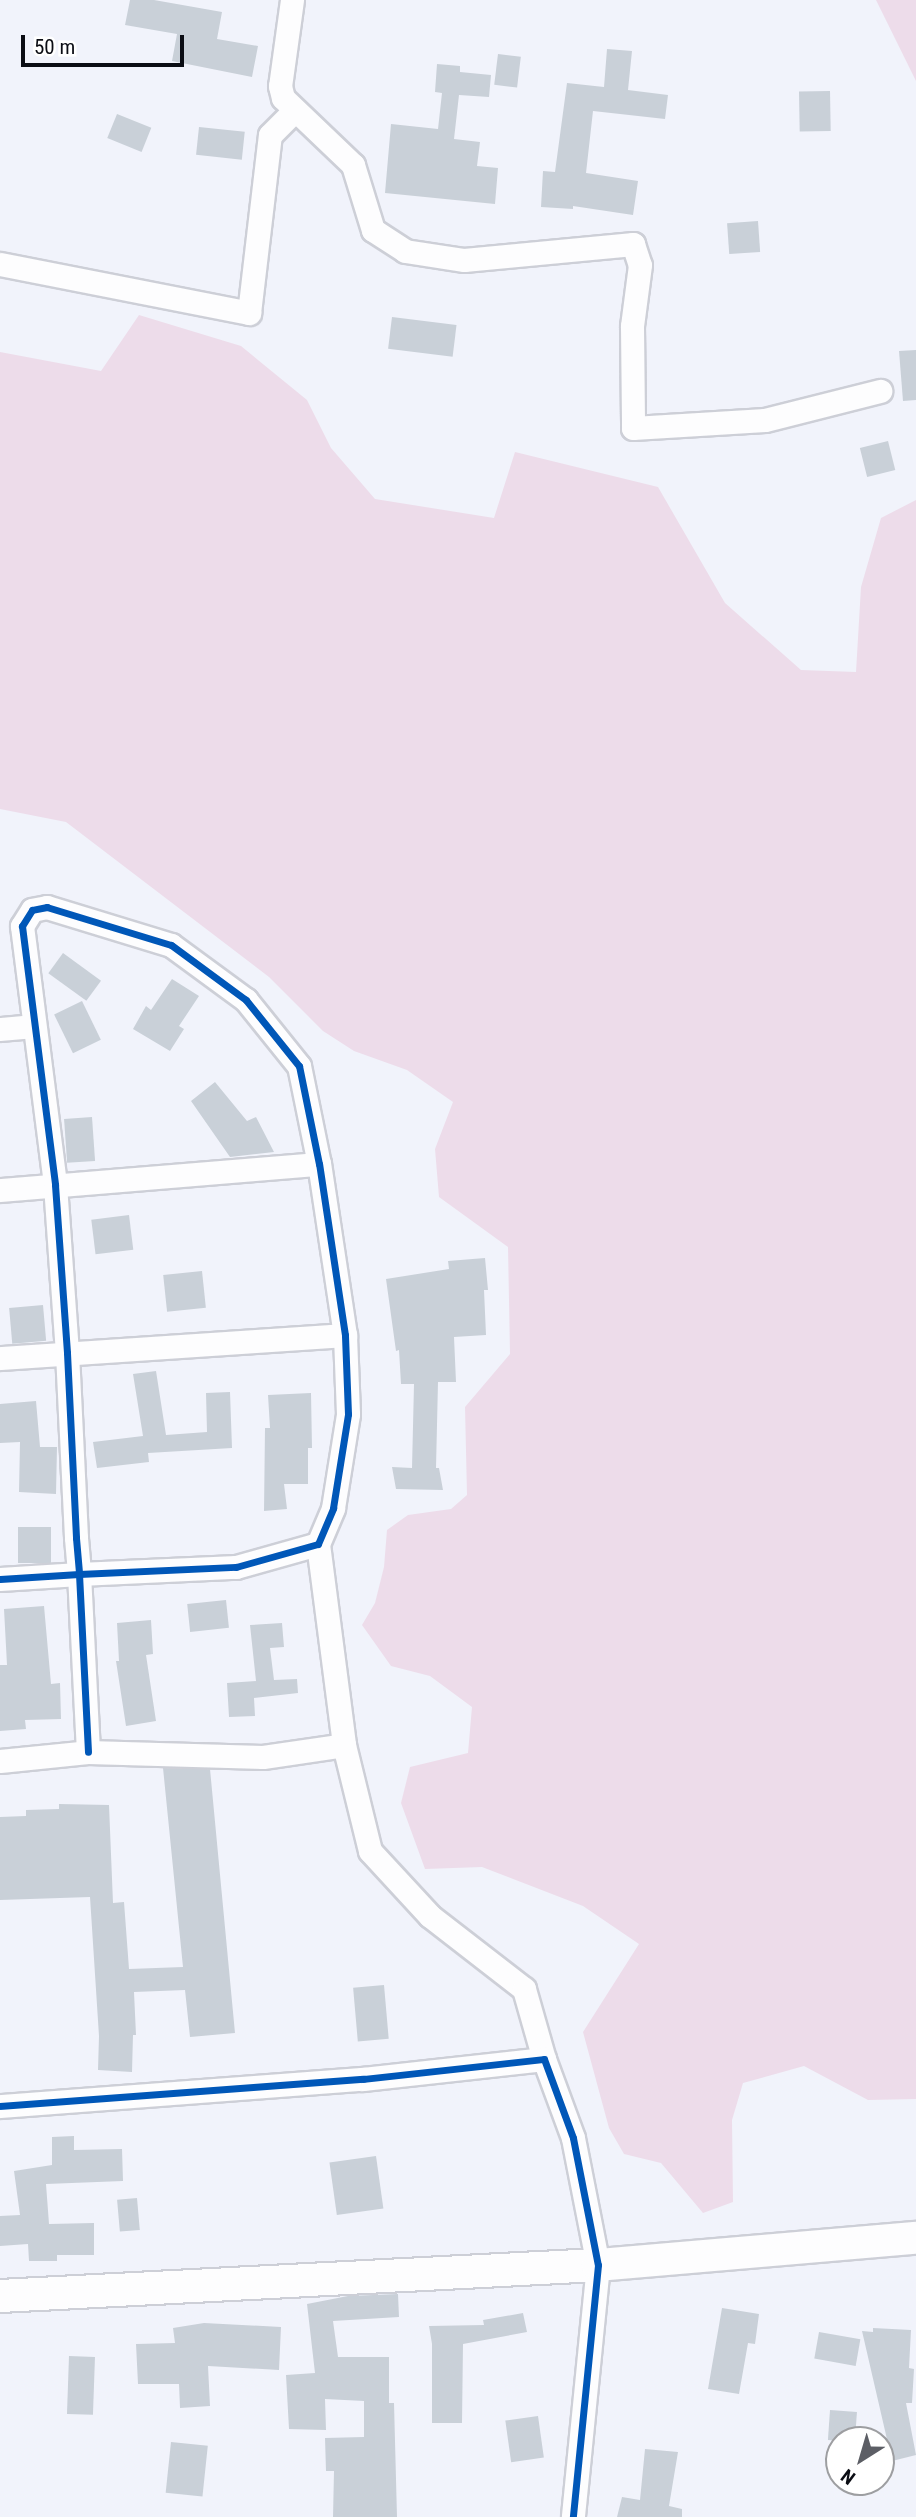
<!DOCTYPE html>
<style>
body{margin:0}
#map{position:relative;width:916px;height:2517px;overflow:hidden;background:#f1f3fb;font-family:"Roboto Condensed",sans-serif}
div>[style]{position:absolute}
[style*='--x']{left:calc(var(--x)*1px);top:calc(var(--y)*1px);width:calc(var(--w)*1px);rotate:calc(var(--a)*1deg)}
.green>*{inset:0;background:#eddcea}
.building>*{inset:0;background:#c9d0d8;transform-origin:0 0}
.roads{filter:drop-shadow(2px 0 #cdcfd7) drop-shadow(-2px 0 #cdcfd7) drop-shadow(0 2px #cdcfd7) drop-shadow(0 -2px #cdcfd7)}
.street>*{height:23px;margin:-11.5px;padding:0 11.5px;transform-origin:11.5px;border-radius:11.5px;background:#fdfdfe}
.secondary>*{height:32px;margin:-16px;padding:0 16px;transform-origin:16px;border-radius:16px;background:#fdfdfe}
.cycleway>*{height:7px;margin:-3.5px;padding:0 3.5px;transform-origin:3.5px;border-radius:3.5px;background:#0057b8}
span{translate:-50% -50%;white-space:nowrap;text-align:center;line-height:1.15;-webkit-text-stroke:5px #fff;paint-order:stroke}
.north{position:absolute;left:825px;top:2426px;width:70px;height:70px;box-sizing:border-box;background:#fff;border:2px solid #9d9ea1;border-radius:50%;rotate:217deg;font-size:19px;font-weight:700;line-height:28px;text-align:center;color:#0b0d14}
.north::after{content:'';display:block;margin:auto;width:24px;height:32px;background:#5c5e65;clip-path:polygon(50% 0,100% 100%,50% 72%,0 100%)}
.scale{position:absolute;left:21px;top:35px;width:163px;height:32px;box-sizing:border-box;border:4px solid #0b0d14;border-top:0;padding-left:9px;font-size:21px;line-height:24px;white-space:nowrap;color:#0b0d14;-webkit-text-stroke:5px #fff;paint-order:stroke}
</style>
<div id="map">
<div class="green">
<div style="clip-path:polygon(876px 0,916px 0,916px 81px)"></div>
<div style="clip-path:polygon(139px 315px,241px 346px,307px 400px,331px 448px,375px 499px,494px 518px,515px 452px,658px 487px,725px 603px,801px 670px,856px 672px,861px 587px,881px 518px,916px 500px,916px 2099px,868px 2100px,804px 2066px,743px 2083px,732px 2120px,733px 2202px,703px 2213px,661px 2163px,624px 2154px,609px 2128px,583px 2032px,639px 1944px,583px 1906px,482px 1867px,425px 1869px,401px 1803px,410px 1767px,468px 1753px,472px 1707px,430px 1676px,391px 1666px,362px 1625px,375px 1603px,384px 1567px,387px 1530px,408px 1515px,451px 1509px,467px 1495px,465px 1407px,510px 1354px,508px 1247px,439px 1197px,435px 1149px,453px 1102px,407px 1070px,354px 1051px,323px 1031px,269px 977px,66px 822px,0 809px,0 352px,101px 371px)"></div>
</div>
<div class="building">
<div style="clip-path:polygon(130px 0,154px 0,222px 12px,217px 39px,258px 46px,252px 77px,172px 61px,177px 34px,125px 25px)"></div>
<div style="clip-path:polygon(607px 49px,632px 51px,628px 90px,668px 95px,665px 119px,593px 111px,586px 173px,638px 181px,633px 215px,573px 206px,573px 209px,541px 207px,543px 171px,555px 172px,567px 83px,604px 87px)"></div>
<div style="left:498px;top:54px;width:23px;height:31px;rotate:7deg"></div>
<div style="clip-path:polygon(437px 64px,460px 66px,460px 72px,491px 75px,489px 97px,459px 95px,454px 139px,480px 142px,477px 166px,498px 168px,495px 204px,385px 193px,391px 124px,438px 129px,442px 93px,435px 92px)"></div>
<div style="left:830px;top:91px;width:40px;height:31px;rotate:89deg"></div>
<div style="left:117px;top:114px;width:37px;height:26px;rotate:22deg"></div>
<div style="left:199px;top:127px;width:46px;height:28px;rotate:6deg"></div>
<div style="left:758px;top:221px;width:31px;height:31px;rotate:86deg"></div>
<div style="left:392px;top:317px;width:65px;height:32px;rotate:7deg"></div>
<div style="clip-path:polygon(916px 350px,916px 400px,903px 401px,899px 351px)"></div>
<div style="left:888px;top:441px;width:30px;height:29px;rotate:76deg"></div>
<div style="left:63px;top:953px;width:47px;height:25px;rotate:36deg"></div>
<div style="clip-path:polygon(172px 979px,199px 996px,179px 1026px,184px 1029px,170px 1051px,133px 1029px,146px 1006px,151px 1010px)"></div>
<div style="left:82px;top:1001px;width:43px;height:31px;rotate:64deg"></div>
<div style="clip-path:polygon(215px 1082px,247px 1121px,256px 1117px,274px 1152px,230px 1157px,191px 1101px)"></div>
<div style="left:92px;top:1117px;width:44px;height:28px;rotate:86deg"></div>
<div style="left:129px;top:1215px;width:35px;height:38px;rotate:83deg"></div>
<div style="clip-path:polygon(485px 1258px,488px 1290px,484px 1290px,486px 1335px,454px 1337px,456px 1382px,438px 1382px,436px 1468px,439px 1468px,443px 1490px,396px 1489px,392px 1467px,412px 1468px,414px 1384px,401px 1384px,399px 1350px,396px 1351px,386px 1279px,449px 1269px,448px 1261px)"></div>
<div style="left:202px;top:1271px;width:37px;height:39px;rotate:84deg"></div>
<div style="left:43px;top:1305px;width:36px;height:34px;rotate:85deg"></div>
<div style="clip-path:polygon(156px 1371px,166px 1435px,207px 1432px,206px 1393px,230px 1392px,232px 1448px,148px 1453px,149px 1462px,97px 1468px,93px 1442px,143px 1436px,133px 1374px)"></div>
<div style="clip-path:polygon(311px 1393px,312px 1448px,308px 1448px,308px 1484px,284px 1484px,287px 1509px,264px 1511px,265px 1428px,270px 1428px,268px 1395px)"></div>
<div style="clip-path:polygon(36px 1401px,40px 1447px,57px 1447px,56px 1494px,19px 1492px,20px 1442px,0 1443px,0 1404px)"></div>
<div style="left:18px;top:1527px;width:33px;height:36px"></div>
<div style="left:226px;top:1600px;width:28px;height:39px;rotate:84deg"></div>
<div style="clip-path:polygon(44px 1606px,51px 1684px,60px 1683px,61px 1719px,25px 1720px,26px 1729px,0 1731px,0 1665px,7px 1665px,4px 1609px)"></div>
<div style="clip-path:polygon(151px 1620px,153px 1654px,146px 1655px,156px 1721px,126px 1726px,116px 1661px,119px 1661px,117px 1623px)"></div>
<div style="clip-path:polygon(282px 1623px,284px 1647px,270px 1648px,274px 1680px,297px 1679px,298px 1693px,254px 1698px,255px 1716px,229px 1717px,227px 1683px,256px 1681px,250px 1625px)"></div>
<div style="clip-path:polygon(163px 1768px,210px 1769px,235px 2033px,190px 2037px,185px 1990px,134px 1992px,136px 2035px,133px 2035px,132px 2072px,98px 2070px,99px 2036px,90px 1897px,0 1900px,0 1817px,26px 1816px,26px 1810px,59px 1809px,59px 1804px,109px 1805px,113px 1903px,124px 1902px,129px 1969px,183px 1967px)"></div>
<div style="left:384px;top:1985px;width:54px;height:31px;rotate:85deg"></div>
<div style="clip-path:polygon(74px 2136px,74px 2150px,122px 2149px,123px 2181px,46px 2184px,49px 2224px,94px 2223px,94px 2255px,57px 2255px,57px 2261px,29px 2261px,28px 2244px,0 2246px,0 2216px,20px 2215px,14px 2171px,52px 2165px,52px 2137px)"></div>
<div style="left:376px;top:2156px;width:53px;height:47px;rotate:82deg"></div>
<div style="left:137px;top:2198px;width:32px;height:20px;rotate:85deg"></div>
<div style="clip-path:polygon(398px 2294px,399px 2317px,333px 2321px,338px 2357px,389px 2357px,389px 2403px,394px 2403px,397px 2517px,333px 2517px,334px 2471px,326px 2471px,325px 2438px,364px 2437px,364px 2401px,325px 2399px,326px 2430px,289px 2429px,286px 2375px,315px 2373px,307px 2304px,348px 2296px)"></div>
<div style="clip-path:polygon(722px 2308px,759px 2314px,755px 2344px,748px 2343px,739px 2394px,708px 2389px)"></div>
<div style="clip-path:polygon(523px 2313px,527px 2332px,463px 2344px,462px 2423px,432px 2423px,432px 2344px,429px 2326px,484px 2325px,483px 2320px)"></div>
<div style="clip-path:polygon(204px 2323px,281px 2327px,279px 2370px,208px 2366px,210px 2406px,180px 2408px,179px 2384px,138px 2384px,136px 2344px,175px 2343px,173px 2328px)"></div>
<div style="clip-path:polygon(873px 2328px,911px 2330px,909px 2368px,914px 2369px,912px 2403px,906px 2403px,916px 2455px,892px 2461px,862px 2331px,873px 2332px)"></div>
<div style="left:819px;top:2332px;width:42px;height:27px;rotate:10deg"></div>
<div style="left:69px;top:2356px;width:26px;height:58px;rotate:2deg"></div>
<div style="left:830px;top:2410px;width:27px;height:30px;rotate:4deg"></div>
<div style="left:538px;top:2416px;width:42px;height:33px;rotate:82deg"></div>
<div style="left:171px;top:2442px;width:37px;height:51px;rotate:6deg"></div>
<div style="clip-path:polygon(645px 2449px,678px 2452px,669px 2506px,682px 2509px,682px 2517px,617px 2517px,622px 2497px,640px 2500px)"></div>
</div>
<div class="roads">
<div class="street">
<div style="--x:292;--y:0;--w:87;--a:97.9"></div>
<div style="--x:280;--y:86;--w:12;--a:76"></div>
<div style="--x:283;--y:98;--w:97;--a:43.7"></div>
<div style="--x:353;--y:165;--w:68;--a:72.9"></div>
<div style="--x:373;--y:230;--w:38;--a:33"></div>
<div style="--x:405;--y:251;--w:60;--a:8.7"></div>
<div style="--x:464;--y:260;--w:170;--a:-5.4"></div>
<div style="--x:633;--y:244;--w:22;--a:72"></div>
<div style="--x:640;--y:265;--w:62;--a:97.5"></div>
<div style="--x:632;--y:326;--w:102;--a:89.4"></div>
<div style="--x:633;--y:428;--w:132;--a:-3.5"></div>
<div style="--x:765;--y:420;--w:119;--a:-14.2"></div>
<div style="--x:0;--y:264;--w:254;--a:11.1"></div>
<div style="--x:249;--y:313;--w:179;--a:-83.3"></div>
<div style="--x:270;--y:135;--w:35;--a:-45"></div>
<div style="--x:0;--y:1029;--w:34;--a:-5"></div>
<div style="--x:0;--y:1190;--w:320;--a:-4.7"></div>
<div style="--x:0;--y:1358;--w:346;--a:-3.8"></div>
<div style="--x:318;--y:1544;--w:203;--a:82.6"></div>
<div style="--x:344;--y:1745;--w:109;--a:76.2"></div>
<div style="--x:370;--y:1851;--w:88;--a:47.3"></div>
<div style="--x:430;--y:1916;--w:119;--a:37.8"></div>
<div style="--x:524;--y:1989;--w:73;--a:74.1"></div>
<div style="--x:0;--y:1579;--w:79;--a:-3.6"></div>
<div style="--x:79;--y:1574;--w:157;--a:-2.6"></div>
<div style="--x:236;--y:1567;--w:85;--a:-15.7"></div>
<div style="--x:318;--y:1544;--w:39;--a:-67"></div>
<div style="--x:333;--y:1508;--w:95;--a:-80.9"></div>
<div style="--x:348;--y:1414;--w:79;--a:-92.2"></div>
<div style="--x:345;--y:1335;--w:173;--a:-98.6"></div>
<div style="--x:319;--y:1164;--w:100;--a:-101.5"></div>
<div style="--x:299;--y:1066;--w:85;--a:-128.8"></div>
<div style="--x:246;--y:1000;--w:93;--a:-143.7"></div>
<div style="--x:171;--y:945;--w:130;--a:-163"></div>
<div style="--x:47;--y:907;--w:15;--a:169"></div>
<div style="--x:32;--y:910;--w:19;--a:122"></div>
<div style="--x:22;--y:926;--w:261;--a:82.7"></div>
<div style="--x:55;--y:1185;--w:168;--a:85.9"></div>
<div style="--x:67;--y:1353;--w:185;--a:87.2"></div>
<div style="--x:76;--y:1538;--w:36;--a:85"></div>
<div style="--x:79;--y:1574;--w:178;--a:87.1"></div>
<div style="--x:0;--y:1761;--w:88;--a:-5.8"></div>
<div style="--x:88;--y:1752;--w:175;--a:1.6"></div>
<div style="--x:263;--y:1757;--w:82;--a:-8.4"></div>
<div style="--x:0;--y:2106;--w:364;--a:-4.3"></div>
<div style="--x:363;--y:2079;--w:182;--a:-6.3"></div>
<div style="--x:544;--y:2059;--w:84;--a:69.8"></div>
<div style="--x:573;--y:2138;--w:129;--a:78.9"></div>
<div style="--x:598;--y:2265;--w:253;--a:95.7"></div>
</div>
<div class="secondary">
<div style="--x:0;--y:2296;--w:599;--a:-2.97"></div>
<div style="--x:598;--y:2265;--w:319;--a:-4.9"></div>
</div>
</div>
<div class="cycleway">
<div style="--x:0;--y:1579;--w:79;--a:-3.6"></div>
<div style="--x:79;--y:1574;--w:157;--a:-2.6"></div>
<div style="--x:236;--y:1567;--w:85;--a:-15.7"></div>
<div style="--x:318;--y:1544;--w:39;--a:-67"></div>
<div style="--x:333;--y:1508;--w:95;--a:-80.9"></div>
<div style="--x:348;--y:1414;--w:79;--a:-92.2"></div>
<div style="--x:345;--y:1335;--w:173;--a:-98.6"></div>
<div style="--x:319;--y:1164;--w:100;--a:-101.5"></div>
<div style="--x:299;--y:1066;--w:85;--a:-128.8"></div>
<div style="--x:246;--y:1000;--w:93;--a:-143.7"></div>
<div style="--x:171;--y:945;--w:130;--a:-163"></div>
<div style="--x:47;--y:907;--w:15;--a:169"></div>
<div style="--x:32;--y:910;--w:19;--a:122"></div>
<div style="--x:22;--y:926;--w:261;--a:82.7"></div>
<div style="--x:55;--y:1185;--w:168;--a:85.9"></div>
<div style="--x:67;--y:1353;--w:185;--a:87.2"></div>
<div style="--x:76;--y:1538;--w:36;--a:85"></div>
<div style="--x:79;--y:1574;--w:178;--a:87.1"></div>
<div style="--x:0;--y:2106;--w:364;--a:-4.3"></div>
<div style="--x:363;--y:2079;--w:182;--a:-6.3"></div>
<div style="--x:544;--y:2059;--w:84;--a:69.8"></div>
<div style="--x:573;--y:2138;--w:129;--a:78.9"></div>
<div style="--x:598;--y:2265;--w:253;--a:95.7"></div>
</div>
<div class="north">N</div>
<div class="scale">50 m</div>
</div>
